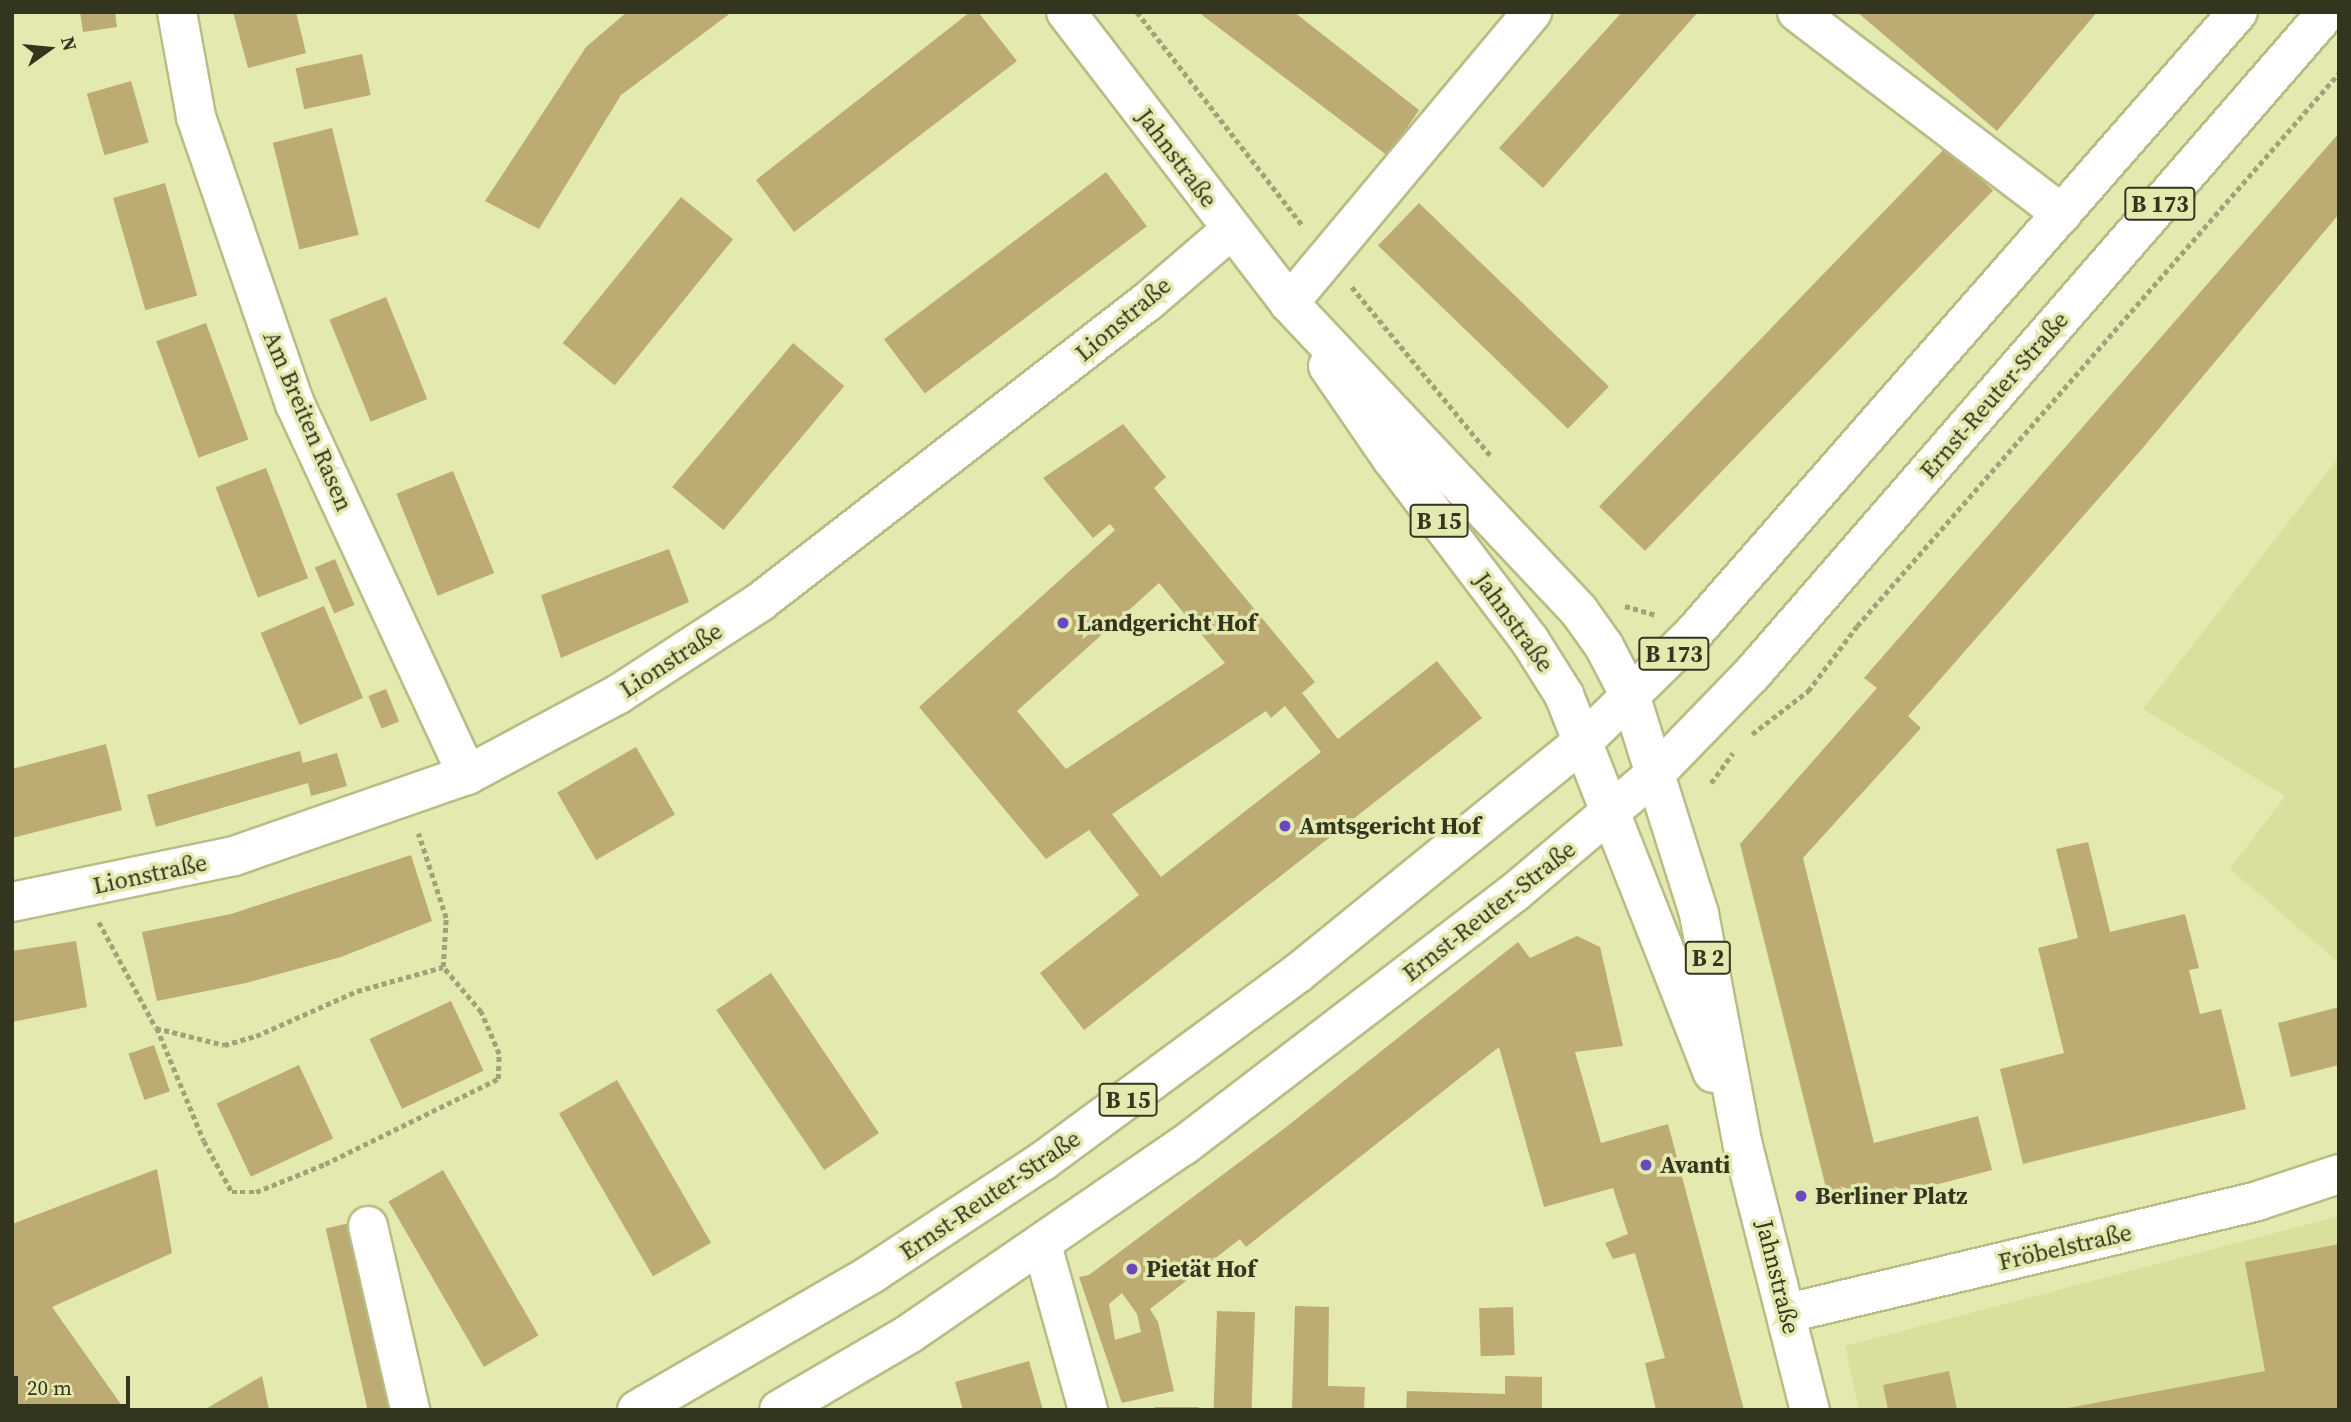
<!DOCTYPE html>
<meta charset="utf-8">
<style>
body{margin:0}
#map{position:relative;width:2351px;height:1422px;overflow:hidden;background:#e4e9af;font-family:"Source Serif 4",serif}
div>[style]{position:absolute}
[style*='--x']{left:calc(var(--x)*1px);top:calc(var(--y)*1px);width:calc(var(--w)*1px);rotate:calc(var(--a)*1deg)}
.built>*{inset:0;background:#dadf9d}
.building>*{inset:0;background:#bdab74;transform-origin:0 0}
.path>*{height:4.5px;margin-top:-2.25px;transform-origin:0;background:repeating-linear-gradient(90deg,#9fa377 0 5px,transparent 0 8.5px)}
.roads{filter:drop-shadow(2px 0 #b9bd85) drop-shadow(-2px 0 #b9bd85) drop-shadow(0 2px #b9bd85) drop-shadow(0 -2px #b9bd85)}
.minor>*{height:38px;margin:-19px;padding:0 19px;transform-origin:19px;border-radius:19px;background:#fff}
.major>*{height:38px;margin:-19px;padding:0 19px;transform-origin:19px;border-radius:19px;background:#fff}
.dots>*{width:19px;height:19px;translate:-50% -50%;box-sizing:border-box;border:4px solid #e4e9af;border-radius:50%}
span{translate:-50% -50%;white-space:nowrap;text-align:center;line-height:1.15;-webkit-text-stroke:7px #e4e9af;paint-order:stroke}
.shield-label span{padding:2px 5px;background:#e4e9af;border:2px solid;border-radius:5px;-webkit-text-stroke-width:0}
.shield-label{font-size:23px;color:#34351e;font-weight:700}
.street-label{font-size:24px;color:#34351e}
.poi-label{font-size:24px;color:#34351e;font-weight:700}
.left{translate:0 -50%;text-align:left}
.frame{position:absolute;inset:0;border:14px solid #34351e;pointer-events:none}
.north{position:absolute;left:14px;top:14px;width:70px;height:70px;-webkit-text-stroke:5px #e4e9af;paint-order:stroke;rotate:75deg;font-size:19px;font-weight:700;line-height:28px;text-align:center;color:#34351e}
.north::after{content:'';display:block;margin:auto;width:24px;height:32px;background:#34351e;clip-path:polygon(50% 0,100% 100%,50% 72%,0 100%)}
.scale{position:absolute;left:14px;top:1376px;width:116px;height:32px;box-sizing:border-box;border:4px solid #34351e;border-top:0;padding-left:9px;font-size:21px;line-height:24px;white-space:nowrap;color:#34351e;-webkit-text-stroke:5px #e4e9af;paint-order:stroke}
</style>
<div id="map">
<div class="built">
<div style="clip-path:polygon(2339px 457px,2339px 963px,2230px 869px,2285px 796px,2143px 709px)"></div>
<div style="clip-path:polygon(2339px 1216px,2339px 1410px,1859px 1410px,1845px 1346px)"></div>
</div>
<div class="building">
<div style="clip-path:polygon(80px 12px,115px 12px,117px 27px,83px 32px)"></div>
<div style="clip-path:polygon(233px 12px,296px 12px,306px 53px,248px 68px)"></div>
<div style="clip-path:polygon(627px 12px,732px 12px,621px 95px,539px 229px,485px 201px,586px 47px)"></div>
<div style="clip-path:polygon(970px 12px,978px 12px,1017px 61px,794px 232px,756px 180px)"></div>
<div style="clip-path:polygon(1198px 12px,1294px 12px,1419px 110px,1388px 156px)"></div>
<div style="clip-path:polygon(1622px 12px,1698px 12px,1543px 188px,1499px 148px)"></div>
<div style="clip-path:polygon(1857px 12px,2097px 12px,1997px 131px)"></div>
<div style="left:362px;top:54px;width:42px;height:68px;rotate:78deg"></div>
<div style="left:131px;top:81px;width:64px;height:46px;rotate:74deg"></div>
<div style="left:332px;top:128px;width:110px;height:61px;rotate:76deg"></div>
<div style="clip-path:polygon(2339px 133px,2339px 214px,2141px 450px,1908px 716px,1921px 728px,1803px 858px,1874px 1143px,1978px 1116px,1992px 1170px,1889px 1197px,1886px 1190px,1830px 1204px,1740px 844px,1877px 688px,1864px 678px)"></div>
<div style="left:1947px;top:146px;width:64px;height:501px;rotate:44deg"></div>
<div style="left:1106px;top:172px;width:68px;height:278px;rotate:53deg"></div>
<div style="left:165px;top:183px;width:117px;height:54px;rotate:74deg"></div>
<div style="left:681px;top:197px;width:67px;height:188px;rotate:39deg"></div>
<div style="left:1419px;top:203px;width:264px;height:59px;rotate:44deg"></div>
<div style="left:386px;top:297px;width:110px;height:61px;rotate:68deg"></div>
<div style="left:206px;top:323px;width:124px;height:53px;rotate:70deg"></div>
<div style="left:793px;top:343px;width:67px;height:188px;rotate:40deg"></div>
<div style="clip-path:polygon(evenodd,1123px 424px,1166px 477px,1154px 488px,1315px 682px,1302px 693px,1338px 739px,1437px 661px,1482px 718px,1084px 1030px,1040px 973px,1139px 895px,1089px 830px,1046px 859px,919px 707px,1115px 530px,1110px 524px,1093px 538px,1043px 478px,1123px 424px,1159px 583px,1225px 663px,1066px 769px,1017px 711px,1159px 583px,1123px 424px,1285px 706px,1321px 752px,1161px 877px,1112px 814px,1266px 711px,1271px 718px,1285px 706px)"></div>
<div style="left:266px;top:468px;width:118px;height:54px;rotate:69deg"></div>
<div style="left:453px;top:471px;width:110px;height:61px;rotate:68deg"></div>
<div style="clip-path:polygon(669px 549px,689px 602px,561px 658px,541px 595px)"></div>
<div style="left:335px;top:559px;width:50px;height:22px;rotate:67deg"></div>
<div style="left:324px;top:606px;width:100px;height:69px;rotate:67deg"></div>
<div style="left:386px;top:689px;width:35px;height:19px;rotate:68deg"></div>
<div style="clip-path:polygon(106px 744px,122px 810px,12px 838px,12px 769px)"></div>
<div style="left:636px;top:747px;width:78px;height:91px;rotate:60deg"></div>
<div style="clip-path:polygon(300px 751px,303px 763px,337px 753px,347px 786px,311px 796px,308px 783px,156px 827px,147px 795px)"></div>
<div style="clip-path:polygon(2088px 842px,2110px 932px,2185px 914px,2199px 968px,2189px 970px,2200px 1014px,2221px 1009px,2246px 1109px,2023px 1164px,2000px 1069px,2064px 1053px,2038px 948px,2078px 938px,2056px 849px)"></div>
<div style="clip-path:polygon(411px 855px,432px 921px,341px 957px,246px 983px,157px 1001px,142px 932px,231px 914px)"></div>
<div style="clip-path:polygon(evenodd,1577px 936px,1600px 947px,1623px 1046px,1575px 1052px,1601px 1143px,1668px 1124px,1744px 1410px,1656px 1410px,1645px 1363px,1665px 1358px,1635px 1253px,1613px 1259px,1605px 1243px,1628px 1234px,1613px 1188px,1544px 1207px,1499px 1047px,1246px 1247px,1240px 1239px,1150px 1309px,1158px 1322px,1174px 1391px,1122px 1403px,1079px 1277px,1089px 1275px,1285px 1128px,1518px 942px,1530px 958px,1577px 936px,1122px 1293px,1137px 1314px,1141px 1332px,1115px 1340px,1109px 1304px,1122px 1293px)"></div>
<div style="clip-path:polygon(76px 941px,87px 1007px,12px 1022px,12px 951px)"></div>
<div style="left:771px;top:973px;width:193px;height:66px;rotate:56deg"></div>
<div style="left:451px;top:1001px;width:77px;height:90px;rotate:65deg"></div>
<div style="clip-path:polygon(2339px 1007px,2339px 1065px,2291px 1077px,2278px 1023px)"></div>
<div style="left:154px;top:1045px;width:49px;height:27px;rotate:71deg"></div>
<div style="left:299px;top:1065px;width:81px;height:91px;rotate:65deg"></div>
<div style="left:617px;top:1080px;width:188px;height:67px;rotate:60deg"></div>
<div style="clip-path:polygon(157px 1169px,172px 1253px,52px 1307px,125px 1410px,12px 1410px,12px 1224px)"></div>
<div style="left:443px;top:1170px;width:191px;height:63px;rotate:60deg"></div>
<div style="left:354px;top:1222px;width:193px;height:29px;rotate:77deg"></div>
<div style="clip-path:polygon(2339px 1244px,2339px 1410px,2057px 1410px,2265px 1371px,2245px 1262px)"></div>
<div style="clip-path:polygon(1295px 1306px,1329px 1307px,1328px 1386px,1365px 1387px,1364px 1410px,1292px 1410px)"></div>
<div style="left:1513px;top:1307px;width:48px;height:34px;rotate:88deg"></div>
<div style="left:1217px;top:1311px;width:38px;height:99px;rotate:2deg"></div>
<div style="clip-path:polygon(1029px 1361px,1043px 1410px,963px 1410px,955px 1382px)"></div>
<div style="clip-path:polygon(1949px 1371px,1957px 1410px,1888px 1410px,1883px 1385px)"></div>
<div style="clip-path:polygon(262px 1376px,269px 1410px,204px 1410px)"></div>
<div style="clip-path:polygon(1505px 1376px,1542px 1377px,1542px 1410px,1406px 1410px,1407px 1391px,1505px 1394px)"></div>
<div style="left:1155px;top:1407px;width:44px;height:3px"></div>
</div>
<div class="path">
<div style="--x:1137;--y:12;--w:271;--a:52.2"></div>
<div style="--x:1352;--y:287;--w:219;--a:50.6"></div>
<div style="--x:1625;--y:606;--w:32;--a:16"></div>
<div style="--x:1752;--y:734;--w:71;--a:-37.5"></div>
<div style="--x:1808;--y:691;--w:81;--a:-53"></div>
<div style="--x:1857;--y:626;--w:734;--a:-48.92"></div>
<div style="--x:1711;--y:783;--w:37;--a:-54"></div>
<div style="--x:99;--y:922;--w:120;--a:61.7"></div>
<div style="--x:156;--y:1028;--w:70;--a:14"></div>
<div style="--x:224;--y:1045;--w:33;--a:-16"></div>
<div style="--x:256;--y:1036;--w:111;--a:-24"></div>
<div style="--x:357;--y:991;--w:89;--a:-15.6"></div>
<div style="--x:443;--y:967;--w:49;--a:-86.5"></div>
<div style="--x:446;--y:918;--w:89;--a:-108.2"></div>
<div style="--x:157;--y:1028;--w:122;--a:67.4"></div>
<div style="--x:204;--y:1141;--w:58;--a:61.2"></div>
<div style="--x:232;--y:1192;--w:24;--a:0"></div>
<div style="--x:256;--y:1192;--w:74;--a:-22.1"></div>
<div style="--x:325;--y:1164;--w:193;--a:-26.2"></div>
<div style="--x:498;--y:1079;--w:25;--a:-88"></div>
<div style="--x:499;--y:1054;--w:46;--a:-113.2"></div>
<div style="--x:481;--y:1012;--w:59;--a:-130.2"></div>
</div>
<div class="roads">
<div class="minor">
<div style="--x:177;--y:12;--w:107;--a:79.7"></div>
<div style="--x:196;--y:117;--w:304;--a:71"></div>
<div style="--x:295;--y:404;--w:409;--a:65.1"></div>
<div style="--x:1797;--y:12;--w:333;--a:37.3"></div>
<div style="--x:1289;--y:303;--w:379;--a:-50.1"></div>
<div style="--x:12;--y:902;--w:227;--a:-11.7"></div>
<div style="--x:234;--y:856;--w:247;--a:-19.2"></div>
<div style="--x:467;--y:775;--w:170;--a:-28.1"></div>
<div style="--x:617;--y:695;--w:171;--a:-33"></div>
<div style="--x:760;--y:602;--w:488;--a:-37.8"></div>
<div style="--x:1146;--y:303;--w:112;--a:-40.7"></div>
<div style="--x:368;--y:1226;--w:189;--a:77.1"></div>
<div style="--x:1042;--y:1245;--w:171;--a:74.4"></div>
<div style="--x:1788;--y:1313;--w:482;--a:-13.4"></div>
<div style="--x:2257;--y:1201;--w:86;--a:-18.2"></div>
</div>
<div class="major">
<div style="--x:1066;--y:12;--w:367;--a:52.5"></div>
<div style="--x:1289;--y:303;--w:423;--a:46.7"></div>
<div style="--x:1579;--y:611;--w:43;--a:54.5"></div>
<div style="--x:1604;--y:646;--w:59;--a:62.6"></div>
<div style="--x:1631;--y:698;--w:226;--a:72.5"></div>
<div style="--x:1699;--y:914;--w:236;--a:79.3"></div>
<div style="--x:1743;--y:1146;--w:272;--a:75.8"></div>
<div style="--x:1328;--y:366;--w:113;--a:55.5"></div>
<div style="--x:1392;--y:459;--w:228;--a:52.8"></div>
<div style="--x:1530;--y:641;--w:64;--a:57.8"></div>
<div style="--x:1564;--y:695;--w:406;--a:68.5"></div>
<div style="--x:637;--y:1410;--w:273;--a:-30.1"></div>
<div style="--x:873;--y:1273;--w:204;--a:-33.4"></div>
<div style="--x:1043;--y:1161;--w:317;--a:-36.4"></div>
<div style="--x:1298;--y:973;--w:370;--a:-39.1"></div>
<div style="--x:1585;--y:740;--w:150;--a:-44.5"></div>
<div style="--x:1692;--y:635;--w:828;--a:-48.77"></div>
<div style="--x:779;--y:1410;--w:151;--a:-30.3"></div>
<div style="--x:909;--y:1334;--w:332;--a:-34.5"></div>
<div style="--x:1183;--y:1146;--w:417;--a:-37.4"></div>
<div style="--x:1514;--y:893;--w:186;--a:-40.2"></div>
<div style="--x:1656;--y:773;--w:138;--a:-45.9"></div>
<div style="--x:1752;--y:674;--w:877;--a:-49.02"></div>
</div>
</div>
<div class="dots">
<div style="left:1063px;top:623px;background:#6a48c1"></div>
<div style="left:1285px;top:826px;background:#6a48c1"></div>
<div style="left:1646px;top:1165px;background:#6a48c1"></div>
<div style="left:1801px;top:1196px;background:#6a48c1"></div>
<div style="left:1132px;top:1269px;background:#6a48c1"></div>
</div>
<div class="shield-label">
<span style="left:2160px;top:204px">B 173</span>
<span style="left:1439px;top:521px">B 15</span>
<span style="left:1674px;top:654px">B 173</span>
<span style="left:1708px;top:958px">B 2</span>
<span style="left:1128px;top:1100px">B 15</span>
</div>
<div class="street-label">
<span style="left:1177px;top:158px;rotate:53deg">Jahnstraße</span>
<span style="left:1123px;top:319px;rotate:-40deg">Lionstraße</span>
<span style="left:1994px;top:395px;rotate:-49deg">Ernst-Reuter-Straße</span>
<span style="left:308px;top:421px;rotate:67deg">Am Breiten Rasen</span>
<span style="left:1514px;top:622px;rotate:54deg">Jahnstraße</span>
<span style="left:671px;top:660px;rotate:-33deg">Lionstraße</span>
<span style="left:150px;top:874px;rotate:-12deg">Lionstraße</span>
<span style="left:1489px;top:911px;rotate:-38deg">Ernst-Reuter-Straße</span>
<span style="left:990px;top:1195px;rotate:-34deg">Ernst-Reuter-Straße</span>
<span style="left:2065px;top:1247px;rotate:-13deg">Fröbelstraße</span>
<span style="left:1778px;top:1277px;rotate:76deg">Jahnstraße</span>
</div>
<div class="poi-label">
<span class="left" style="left:1077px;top:623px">Landgericht Hof</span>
<span class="left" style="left:1299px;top:826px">Amtsgericht Hof</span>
<span class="left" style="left:1660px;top:1165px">Avanti</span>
<span class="left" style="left:1815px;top:1196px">Berliner Platz</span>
<span class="left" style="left:1146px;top:1269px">Pietät Hof</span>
</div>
<div class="frame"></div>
<div class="north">N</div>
<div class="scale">20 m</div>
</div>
